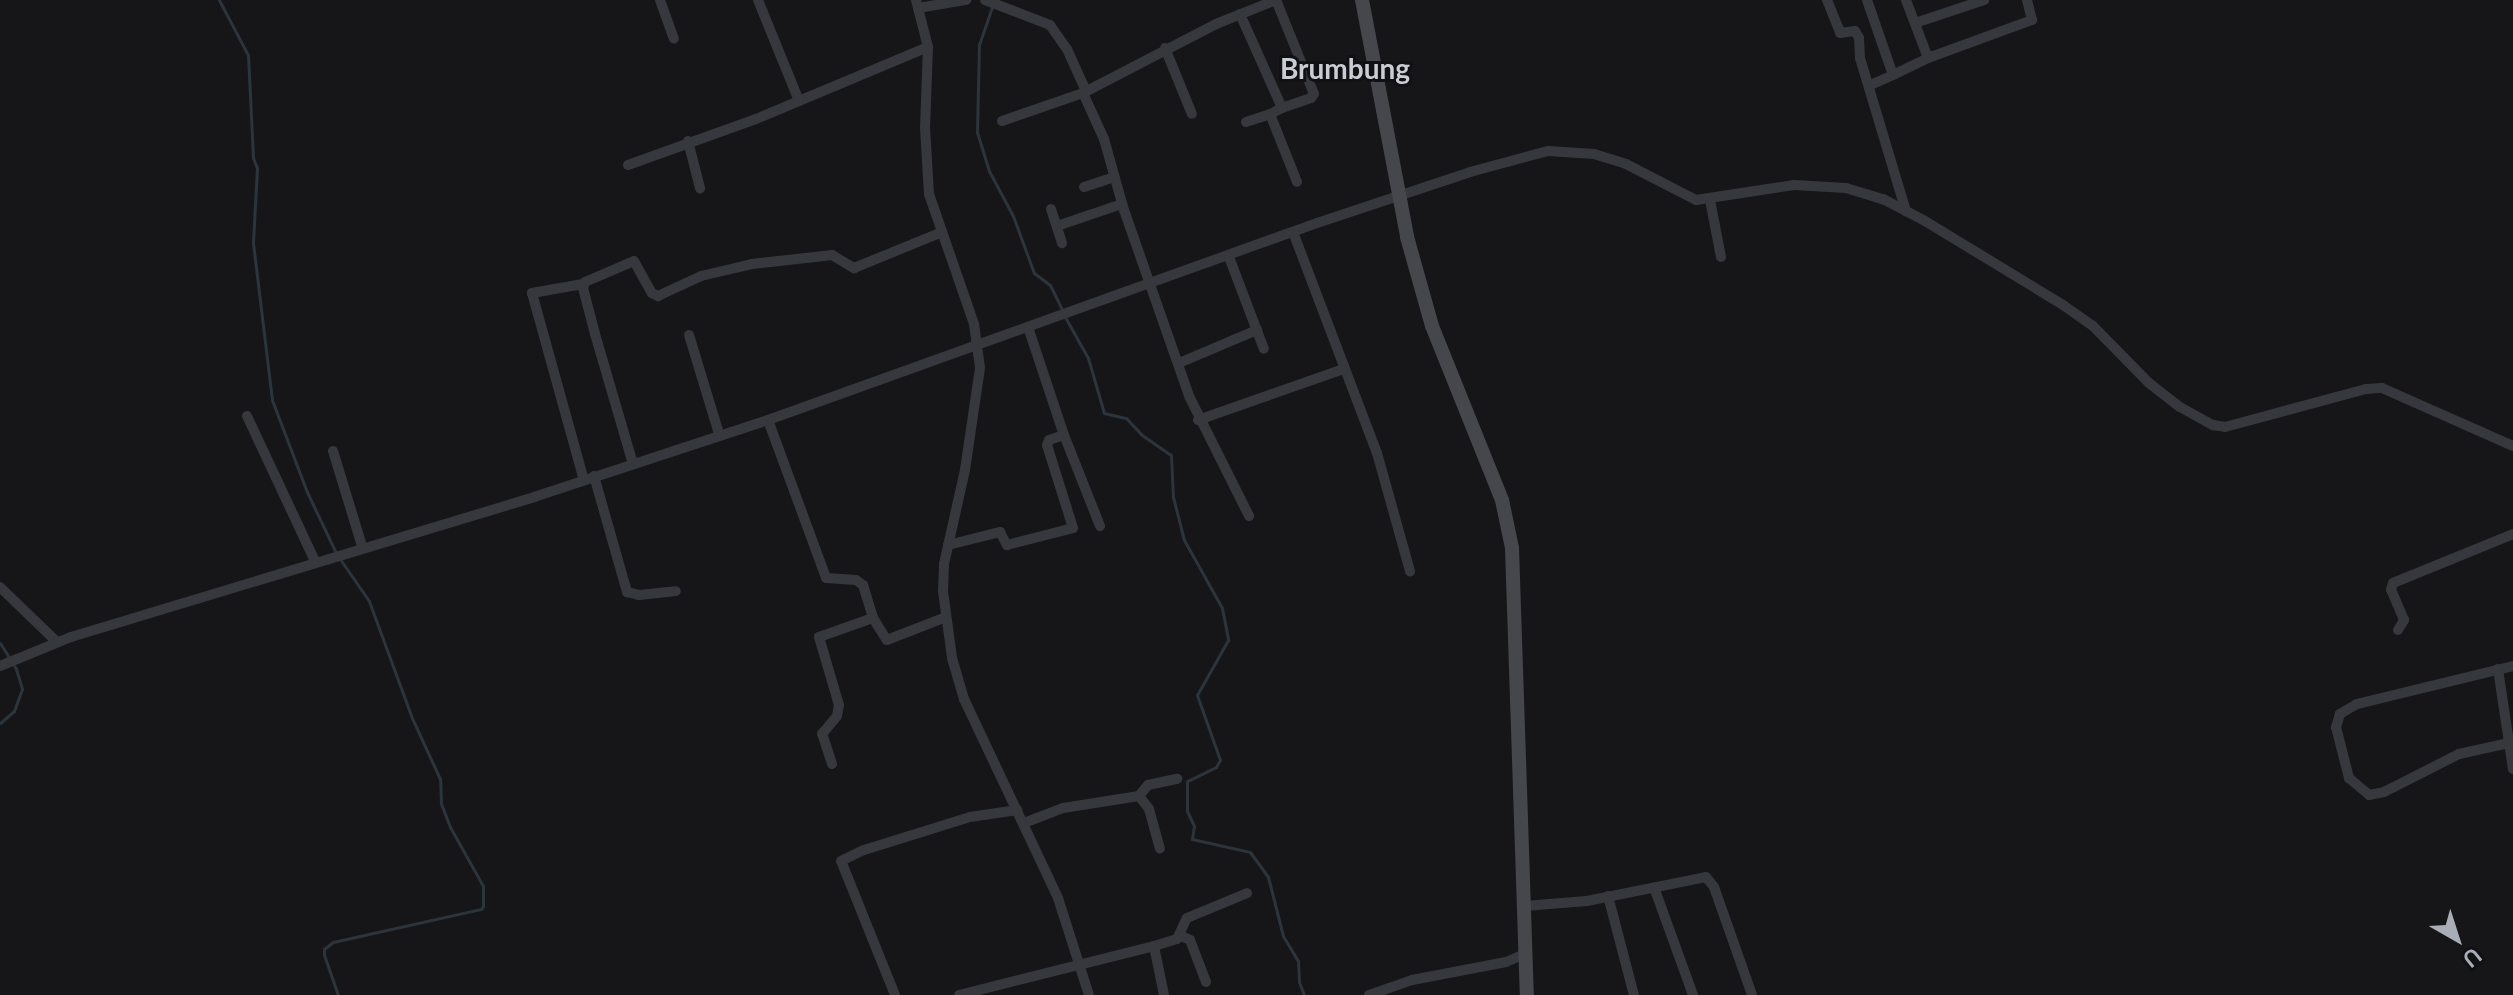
<!DOCTYPE html>
<style>
body{margin:0}
#map{position:relative;width:2513px;height:995px;overflow:hidden;background:#161618;font-family:Lato,sans-serif}
div>[style]{position:absolute}
[style*='--x']{left:calc(var(--x)*1px);top:calc(var(--y)*1px);width:calc(var(--w)*1px);rotate:calc(var(--a)*1deg)}
.stream>*{height:3px;margin:-1.5px;padding:0 1.5px;transform-origin:1.5px;border-radius:1.5px;background:#2c353c}
.street>*{height:10px;margin:-5px;padding:0 5px;transform-origin:5px;border-radius:5px;background:#37383d}
.secondary>*{height:14px;margin:-7px;padding:0 7px;transform-origin:7px;border-radius:7px;background:#45474d}
span{translate:-50% -50%;white-space:nowrap;text-align:center;line-height:1.15;-webkit-text-stroke:6px #111113;paint-order:stroke}
.quarter-label{font-size:28px;color:#c9ccd4;font-weight:700}
.north{position:absolute;left:2417px;top:899px;width:80px;height:80px;-webkit-text-stroke:6px #111113;paint-order:stroke;rotate:141deg;font-size:22px;font-weight:700;line-height:32px;text-align:center;color:#a8adb8}
.north::after{content:'';display:block;margin:auto;width:28px;height:36px;background:#a8adb8;clip-path:polygon(50% 0,100% 100%,50% 72%,0 100%)}
</style>
<div id="map">
<div class="stream">
<div style="--x:219;--y:0;--w:62;--a:62.2"></div>
<div style="--x:248;--y:55;--w:103;--a:87.2"></div>
<div style="--x:253;--y:158;--w:11;--a:68"></div>
<div style="--x:257;--y:168;--w:75;--a:93.1"></div>
<div style="--x:253;--y:243;--w:158;--a:83.1"></div>
<div style="--x:272;--y:400;--w:98;--a:69.2"></div>
<div style="--x:307;--y:492;--w:68;--a:64.6"></div>
<div style="--x:992;--y:7;--w:39;--a:109"></div>
<div style="--x:979;--y:44;--w:88;--a:91.3"></div>
<div style="--x:977;--y:132;--w:41;--a:72.9"></div>
<div style="--x:989;--y:171;--w:51;--a:61.9"></div>
<div style="--x:1013;--y:216;--w:61;--a:69.8"></div>
<div style="--x:1034;--y:273;--w:20;--a:37"></div>
<div style="--x:1050;--y:285;--w:28;--a:64"></div>
<div style="--x:1065;--y:317;--w:47;--a:60.7"></div>
<div style="--x:1088;--y:358;--w:57;--a:73.8"></div>
<div style="--x:1104;--y:413;--w:23;--a:13"></div>
<div style="--x:1126;--y:418;--w:23;--a:47"></div>
<div style="--x:1142;--y:435;--w:35;--a:35"></div>
<div style="--x:1171;--y:455;--w:42;--a:87.3"></div>
<div style="--x:1173;--y:497;--w:44;--a:75.7"></div>
<div style="--x:1184;--y:540;--w:78;--a:60.8"></div>
<div style="--x:1222;--y:608;--w:33;--a:79"></div>
<div style="--x:1228;--y:640;--w:63;--a:119.4"></div>
<div style="--x:1197;--y:695;--w:69;--a:70.5"></div>
<div style="--x:1220;--y:760;--w:8;--a:120"></div>
<div style="--x:1216;--y:767;--w:32;--a:154"></div>
<div style="--x:1187;--y:781;--w:30;--a:90"></div>
<div style="--x:1187;--y:811;--w:17;--a:65"></div>
<div style="--x:1194;--y:826;--w:13;--a:99"></div>
<div style="--x:1192;--y:839;--w:59;--a:12.6"></div>
<div style="--x:1250;--y:852;--w:31;--a:54"></div>
<div style="--x:1268;--y:877;--w:61;--a:75.7"></div>
<div style="--x:1283;--y:936;--w:29;--a:59"></div>
<div style="--x:1298;--y:961;--w:21;--a:87"></div>
<div style="--x:1299;--y:982;--w:14;--a:69"></div>
<div style="--x:0;--y:643;--w:31;--a:58"></div>
<div style="--x:16;--y:669;--w:21;--a:73"></div>
<div style="--x:22;--y:689;--w:23;--a:110"></div>
<div style="--x:14;--y:711;--w:18;--a:139"></div>
<div style="--x:338;--y:995;--w:42;--a:-109.3"></div>
<div style="--x:324;--y:955;--w:6;--a:-90"></div>
<div style="--x:324;--y:949;--w:11;--a:-38"></div>
<div style="--x:333;--y:942;--w:152;--a:-12.6"></div>
<div style="--x:481;--y:909;--w:4;--a:-56"></div>
<div style="--x:483;--y:906;--w:20;--a:-90"></div>
<div style="--x:483;--y:886;--w:68;--a:-119.2"></div>
<div style="--x:450;--y:827;--w:26;--a:-111"></div>
<div style="--x:441;--y:803;--w:24;--a:-92"></div>
<div style="--x:440;--y:779;--w:67;--a:-114.7"></div>
<div style="--x:412;--y:718;--w:125;--a:-110.2"></div>
<div style="--x:369;--y:601;--w:51;--a:-124.6"></div>
</div>
<div class="street">
<div style="--x:660;--y:0;--w:41;--a:70.3"></div>
<div style="--x:758;--y:0;--w:109;--a:67.9"></div>
<div style="--x:916;--y:0;--w:49;--a:75.7"></div>
<div style="--x:928;--y:47;--w:80;--a:92.1"></div>
<div style="--x:925;--y:127;--w:67;--a:86.6"></div>
<div style="--x:929;--y:194;--w:138;--a:70.9"></div>
<div style="--x:974;--y:324;--w:44;--a:82.2"></div>
<div style="--x:980;--y:368;--w:103;--a:98.4"></div>
<div style="--x:965;--y:470;--w:96;--a:102.6"></div>
<div style="--x:944;--y:564;--w:27;--a:92"></div>
<div style="--x:943;--y:591;--w:68;--a:82.3"></div>
<div style="--x:952;--y:658;--w:43;--a:73.7"></div>
<div style="--x:964;--y:699;--w:220;--a:64.7"></div>
<div style="--x:1058;--y:898;--w:102;--a:72.3"></div>
<div style="--x:985;--y:0;--w:70;--a:21"></div>
<div style="--x:1050;--y:25;--w:29;--a:55"></div>
<div style="--x:1067;--y:49;--w:46;--a:65.7"></div>
<div style="--x:1276;--y:0;--w:101;--a:68"></div>
<div style="--x:1314;--y:94;--w:5;--a:127"></div>
<div style="--x:1311;--y:98;--w:31;--a:161"></div>
<div style="--x:1827;--y:0;--w:35;--a:68"></div>
<div style="--x:1840;--y:33;--w:15;--a:-8"></div>
<div style="--x:1855;--y:31;--w:8;--a:60"></div>
<div style="--x:1859;--y:38;--w:20;--a:87"></div>
<div style="--x:1860;--y:58;--w:160;--a:73.3"></div>
<div style="--x:1867;--y:0;--w:79;--a:70.9"></div>
<div style="--x:1893;--y:75;--w:24;--a:156"></div>
<div style="--x:918;--y:8;--w:49;--a:-9.5"></div>
<div style="--x:1240;--y:14;--w:103;--a:65.9"></div>
<div style="--x:1282;--y:108;--w:13;--a:153"></div>
<div style="--x:1270;--y:114;--w:73;--a:68.3"></div>
<div style="--x:1915;--y:23;--w:73;--a:-18.4"></div>
<div style="--x:1165;--y:48;--w:71;--a:67.8"></div>
<div style="--x:1928;--y:58;--w:111;--a:-20.1"></div>
<div style="--x:2032;--y:20;--w:21;--a:-104"></div>
<div style="--x:1893;--y:75;--w:39;--a:-26"></div>
<div style="--x:1928;--y:58;--w:62;--a:-110.8"></div>
<div style="--x:1083;--y:93;--w:51;--a:65.5"></div>
<div style="--x:1104;--y:139;--w:74;--a:74.3"></div>
<div style="--x:1124;--y:210;--w:199;--a:70.7"></div>
<div style="--x:1190;--y:398;--w:132;--a:63.4"></div>
<div style="--x:1002;--y:121;--w:86;--a:-19.1"></div>
<div style="--x:1083;--y:93;--w:150;--a:-27.4"></div>
<div style="--x:1216;--y:24;--w:65;--a:-21.8"></div>
<div style="--x:1246;--y:122;--w:25;--a:-18"></div>
<div style="--x:688;--y:141;--w:49;--a:75.7"></div>
<div style="--x:628;--y:165;--w:136;--a:-19.8"></div>
<div style="--x:756;--y:119;--w:186;--a:-22.7"></div>
<div style="--x:1084;--y:187;--w:32;--a:-18"></div>
<div style="--x:1710;--y:200;--w:58;--a:79.1"></div>
<div style="--x:1051;--y:209;--w:36;--a:72"></div>
<div style="--x:1057;--y:226;--w:69;--a:-18.7"></div>
<div style="--x:1293;--y:232;--w:236;--a:69.2"></div>
<div style="--x:1377;--y:453;--w:123;--a:74.4"></div>
<div style="--x:1229;--y:257;--w:98;--a:69.2"></div>
<div style="--x:583;--y:284;--w:52;--a:170"></div>
<div style="--x:532;--y:293;--w:194;--a:74.5"></div>
<div style="--x:1028;--y:327;--w:114;--a:71.6"></div>
<div style="--x:1064;--y:435;--w:98;--a:68.4"></div>
<div style="--x:689;--y:335;--w:103;--a:73.1"></div>
<div style="--x:1179;--y:363;--w:85;--a:-22.9"></div>
<div style="--x:247;--y:416;--w:160;--a:64.9"></div>
<div style="--x:768;--y:420;--w:168;--a:69.8"></div>
<div style="--x:826;--y:578;--w:30;--a:4"></div>
<div style="--x:856;--y:580;--w:9;--a:36"></div>
<div style="--x:863;--y:585;--w:34;--a:73"></div>
<div style="--x:873;--y:618;--w:26;--a:58"></div>
<div style="--x:887;--y:640;--w:63;--a:-21.3"></div>
<div style="--x:1198;--y:420;--w:155;--a:-19.3"></div>
<div style="--x:333;--y:451;--w:99;--a:73"></div>
<div style="--x:633;--y:464;--w:135;--a:-106.3"></div>
<div style="--x:595;--y:334;--w:48;--a:-104.6"></div>
<div style="--x:583;--y:288;--w:6;--a:-72"></div>
<div style="--x:585;--y:282;--w:53;--a:-23.2"></div>
<div style="--x:634;--y:261;--w:37;--a:61"></div>
<div style="--x:652;--y:293;--w:7;--a:27"></div>
<div style="--x:658;--y:296;--w:47;--a:-24.9"></div>
<div style="--x:701;--y:276;--w:52;--a:-13.2"></div>
<div style="--x:752;--y:264;--w:81;--a:-6.4"></div>
<div style="--x:832;--y:255;--w:26;--a:31"></div>
<div style="--x:854;--y:268;--w:95;--a:-22.2"></div>
<div style="--x:594;--y:476;--w:121;--a:74.1"></div>
<div style="--x:627;--y:592;--w:12;--a:14"></div>
<div style="--x:639;--y:595;--w:37;--a:-6"></div>
<div style="--x:948;--y:545;--w:54;--a:-14"></div>
<div style="--x:1000;--y:532;--w:15;--a:62"></div>
<div style="--x:1007;--y:545;--w:68;--a:-14.4"></div>
<div style="--x:1073;--y:528;--w:87;--a:-107.4"></div>
<div style="--x:1047;--y:445;--w:5;--a:-68"></div>
<div style="--x:1049;--y:440;--w:16;--a:-18"></div>
<div style="--x:0;--y:587;--w:79;--a:44"></div>
<div style="--x:2398;--y:630;--w:12;--a:-59"></div>
<div style="--x:2404;--y:620;--w:33;--a:-113"></div>
<div style="--x:2391;--y:590;--w:7;--a:-74"></div>
<div style="--x:2393;--y:583;--w:130;--a:-22.2"></div>
<div style="--x:0;--y:666;--w:77;--a:-22.2"></div>
<div style="--x:71;--y:637;--w:484;--a:-16.8"></div>
<div style="--x:534;--y:497;--w:246;--a:-18.2"></div>
<div style="--x:768;--y:420;--w:583;--a:-19.74"></div>
<div style="--x:1317;--y:223;--w:161;--a:-18.4"></div>
<div style="--x:1470;--y:172;--w:81;--a:-15.1"></div>
<div style="--x:1548;--y:151;--w:46;--a:3.7"></div>
<div style="--x:1594;--y:154;--w:34;--a:17"></div>
<div style="--x:1626;--y:164;--w:79;--a:27.2"></div>
<div style="--x:1696;--y:200;--w:99;--a:-8.7"></div>
<div style="--x:1794;--y:185;--w:52;--a:3.3"></div>
<div style="--x:1846;--y:188;--w:39;--a:17"></div>
<div style="--x:1883;--y:199;--w:47;--a:27.6"></div>
<div style="--x:1925;--y:221;--w:162;--a:31.3"></div>
<div style="--x:2063;--y:305;--w:35;--a:35"></div>
<div style="--x:2092;--y:325;--w:81;--a:45.5"></div>
<div style="--x:2149;--y:383;--w:39;--a:38"></div>
<div style="--x:2180;--y:407;--w:38;--a:29"></div>
<div style="--x:2213;--y:425;--w:12;--a:9"></div>
<div style="--x:2225;--y:427;--w:146;--a:-15.1"></div>
<div style="--x:2366;--y:389;--w:16;--a:-4"></div>
<div style="--x:2382;--y:388;--w:143;--a:23.9"></div>
<div style="--x:2513;--y:666;--w:161;--a:166.3"></div>
<div style="--x:2357;--y:704;--w:20;--a:150"></div>
<div style="--x:2340;--y:714;--w:14;--a:107"></div>
<div style="--x:2336;--y:727;--w:53;--a:75.7"></div>
<div style="--x:2349;--y:778;--w:26;--a:40"></div>
<div style="--x:2369;--y:795;--w:15;--a:-11"></div>
<div style="--x:2384;--y:792;--w:84;--a:-26.9"></div>
<div style="--x:2459;--y:754;--w:55;--a:-12.5"></div>
<div style="--x:2498;--y:669;--w:101;--a:81.5"></div>
<div style="--x:832;--y:764;--w:32;--a:-108"></div>
<div style="--x:822;--y:734;--w:23;--a:-50"></div>
<div style="--x:837;--y:716;--w:11;--a:-80"></div>
<div style="--x:839;--y:705;--w:71;--a:-106.4"></div>
<div style="--x:819;--y:637;--w:57;--a:-19.4"></div>
<div style="--x:1139;--y:796;--w:14;--a:-51"></div>
<div style="--x:1148;--y:785;--w:30;--a:-12"></div>
<div style="--x:1024;--y:823;--w:42;--a:-21"></div>
<div style="--x:1063;--y:808;--w:77;--a:-9"></div>
<div style="--x:1139;--y:796;--w:16;--a:52"></div>
<div style="--x:1149;--y:809;--w:41;--a:74.6"></div>
<div style="--x:1655;--y:890;--w:112;--a:70.1"></div>
<div style="--x:1608;--y:896;--w:102;--a:75.3"></div>
<div style="--x:1525;--y:906;--w:62;--a:-4.6"></div>
<div style="--x:1587;--y:901;--w:121;--a:-11.4"></div>
<div style="--x:1706;--y:877;--w:13;--a:51"></div>
<div style="--x:1714;--y:887;--w:114;--a:70.6"></div>
<div style="--x:1179;--y:935;--w:12;--a:24"></div>
<div style="--x:1190;--y:940;--w:45;--a:69.1"></div>
<div style="--x:1154;--y:946;--w:24;--a:-17"></div>
<div style="--x:1177;--y:939;--w:23;--a:-65"></div>
<div style="--x:1187;--y:918;--w:65;--a:-22.6"></div>
<div style="--x:895;--y:995;--w:144;--a:-111.9"></div>
<div style="--x:841;--y:861;--w:25;--a:-26"></div>
<div style="--x:864;--y:850;--w:111;--a:-17.3"></div>
<div style="--x:970;--y:817;--w:48;--a:-8.5"></div>
<div style="--x:959;--y:995;--w:201;--a:-14.1"></div>
<div style="--x:1154;--y:946;--w:50;--a:78.5"></div>
<div style="--x:1369;--y:995;--w:46;--a:-19.2"></div>
<div style="--x:1412;--y:980;--w:96;--a:-10.8"></div>
<div style="--x:1506;--y:962;--w:21;--a:-23"></div>
</div>
<div class="secondary">
<div style="--x:1362;--y:0;--w:241;--a:79.2"></div>
<div style="--x:1407;--y:237;--w:92;--a:74.3"></div>
<div style="--x:1432;--y:326;--w:188;--a:68.1"></div>
<div style="--x:1502;--y:500;--w:49;--a:78.2"></div>
<div style="--x:1512;--y:548;--w:447;--a:88.1"></div>
</div>
<div class="quarter-label">
<span style="left:1345px;top:68px">Brumbung</span>
</div>
<div class="north">U</div>
</div>
